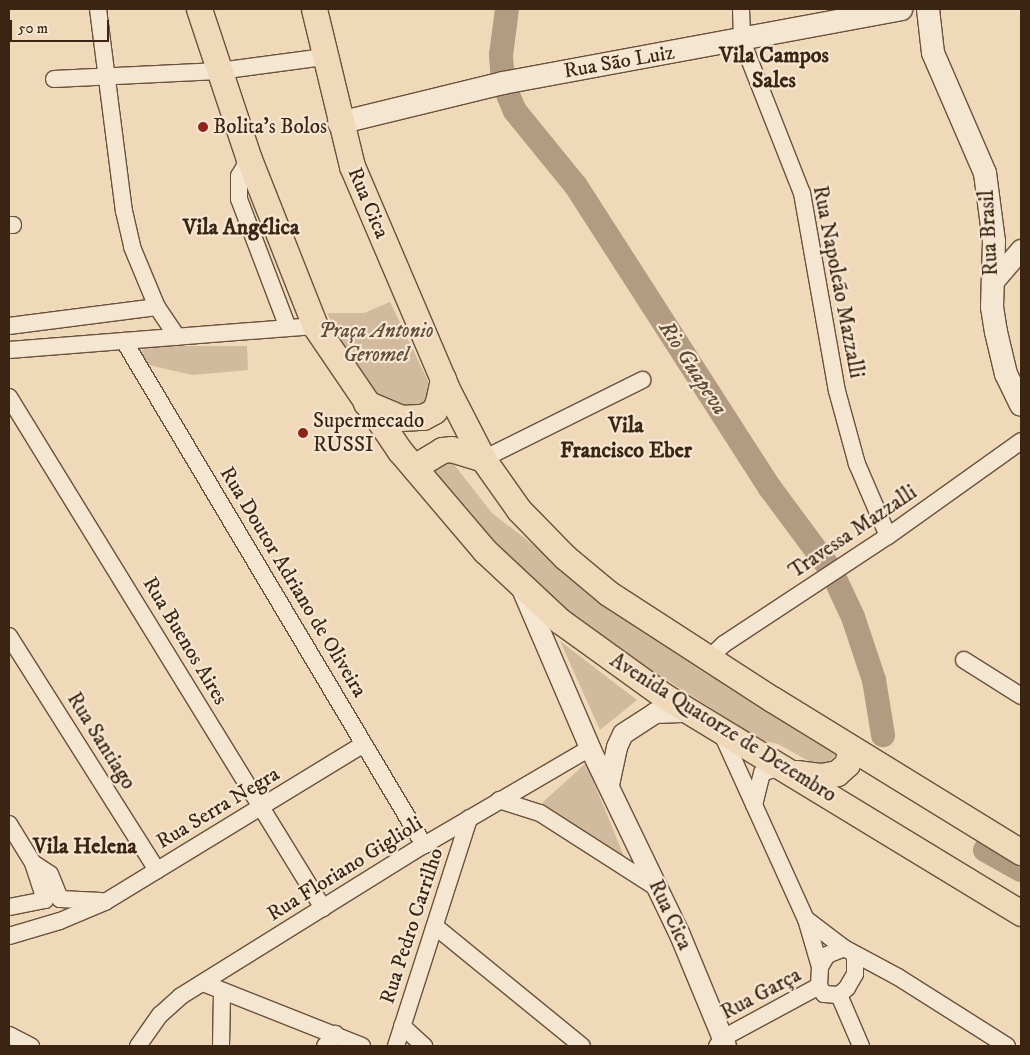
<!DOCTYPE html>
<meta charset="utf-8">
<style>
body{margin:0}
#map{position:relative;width:1030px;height:1055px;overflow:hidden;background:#f0d9b9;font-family:"IM FELL DW Pica",serif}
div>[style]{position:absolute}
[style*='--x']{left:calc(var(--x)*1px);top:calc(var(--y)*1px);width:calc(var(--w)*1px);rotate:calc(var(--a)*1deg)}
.green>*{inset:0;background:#d1ba9d}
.river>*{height:24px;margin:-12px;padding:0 12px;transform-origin:12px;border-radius:12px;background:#b39b81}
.roads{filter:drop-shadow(1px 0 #69513c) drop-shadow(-1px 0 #69513c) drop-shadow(0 1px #69513c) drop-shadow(0 -1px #69513c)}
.minor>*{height:16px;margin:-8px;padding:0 8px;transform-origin:8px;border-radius:8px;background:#f5e6d2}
.tertiary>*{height:20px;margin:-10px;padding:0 10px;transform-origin:10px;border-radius:10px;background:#f5e6d2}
.secondary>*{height:22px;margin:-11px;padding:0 11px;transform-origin:11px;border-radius:11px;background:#f5e6d2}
.primary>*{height:25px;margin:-12.5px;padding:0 12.5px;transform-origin:12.5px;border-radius:12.5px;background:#f0d9b9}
.dots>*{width:14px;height:14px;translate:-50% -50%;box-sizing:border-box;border:2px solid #f5e6d2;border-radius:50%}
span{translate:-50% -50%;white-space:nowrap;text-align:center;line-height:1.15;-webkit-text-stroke:4.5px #f5e6d2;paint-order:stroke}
.street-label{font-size:21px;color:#3c2413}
.poi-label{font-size:21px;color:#3c2413}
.left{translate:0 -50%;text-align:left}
.park-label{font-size:21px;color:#614a36;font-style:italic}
.neighbourhood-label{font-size:22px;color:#3c2413;font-weight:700}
.water-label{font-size:22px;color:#604834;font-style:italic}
.frame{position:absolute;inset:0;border:10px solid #3c2413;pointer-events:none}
.scale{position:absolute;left:10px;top:20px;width:99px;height:22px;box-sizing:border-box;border:2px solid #3c2413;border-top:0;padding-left:6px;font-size:15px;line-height:18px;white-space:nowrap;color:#3c2413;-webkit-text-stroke:4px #f5e6d2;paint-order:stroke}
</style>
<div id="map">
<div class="green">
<div style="clip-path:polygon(390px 302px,428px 381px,426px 405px,409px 410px,378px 397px,367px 379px,354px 370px,327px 313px,364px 313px)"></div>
<div style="clip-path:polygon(153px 346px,247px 346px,248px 370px,192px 375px,140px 363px,138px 356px,141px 351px)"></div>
<div style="clip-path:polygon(441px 458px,452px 462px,492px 513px,658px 641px,826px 742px,836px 754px,828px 763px,812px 763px,778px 744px,761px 740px,609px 643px,510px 564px,434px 480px,433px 467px)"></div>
<div style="clip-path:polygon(560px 641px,637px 700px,600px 730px)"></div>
<div style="clip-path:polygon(586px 763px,625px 859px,542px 803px)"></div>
</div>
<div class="river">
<div style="--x:507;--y:9;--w:46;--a:97.4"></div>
<div style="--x:501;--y:55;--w:28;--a:86"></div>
<div style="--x:503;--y:83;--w:30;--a:67"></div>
<div style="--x:515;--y:111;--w:97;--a:50.9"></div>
<div style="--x:576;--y:186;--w:359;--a:57.3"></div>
<div style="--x:770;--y:488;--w:102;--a:53.4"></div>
<div style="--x:831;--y:570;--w:52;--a:64.9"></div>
<div style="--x:853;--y:617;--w:66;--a:71.6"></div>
<div style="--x:874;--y:680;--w:56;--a:80.7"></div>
<div style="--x:985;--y:850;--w:41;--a:29.1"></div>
</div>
<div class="roads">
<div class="minor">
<div style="--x:98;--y:9;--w:204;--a:82.7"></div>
<div style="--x:124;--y:211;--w:37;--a:77"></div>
<div style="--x:132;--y:247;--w:65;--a:67.4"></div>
<div style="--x:157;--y:307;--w:36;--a:56"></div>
<div style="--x:741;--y:9;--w:32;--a:88"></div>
<div style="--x:742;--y:41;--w:163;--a:68.5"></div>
<div style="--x:802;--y:193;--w:201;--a:80"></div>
<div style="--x:837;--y:391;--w:76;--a:74.7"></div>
<div style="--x:857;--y:464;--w:78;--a:66.7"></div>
<div style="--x:54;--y:79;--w:165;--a:-2.8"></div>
<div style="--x:219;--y:71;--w:106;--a:-7.6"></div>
<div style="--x:249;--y:159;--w:20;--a:120"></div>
<div style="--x:239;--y:176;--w:23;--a:90"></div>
<div style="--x:239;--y:199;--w:138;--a:69.2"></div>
<div style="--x:9;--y:225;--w:4;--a:0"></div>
<div style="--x:9;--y:326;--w:149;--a:-7.3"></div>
<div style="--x:124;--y:341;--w:587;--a:59.24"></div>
<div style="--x:9;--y:350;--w:307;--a:-4.5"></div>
<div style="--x:9;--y:397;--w:600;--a:58.43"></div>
<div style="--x:483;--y:459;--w:178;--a:-26.4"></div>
<div style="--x:9;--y:636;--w:277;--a:57.7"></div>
<div style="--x:709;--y:658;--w:21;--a:-43"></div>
<div style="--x:724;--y:644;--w:196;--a:-33.4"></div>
<div style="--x:888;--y:536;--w:163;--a:-35.5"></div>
<div style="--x:964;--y:660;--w:67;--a:32.3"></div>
<div style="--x:721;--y:732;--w:205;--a:65.6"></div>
<div style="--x:806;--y:919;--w:50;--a:73.7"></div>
<div style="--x:499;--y:800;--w:43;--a:17.6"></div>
<div style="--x:540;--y:813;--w:139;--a:32.7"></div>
<div style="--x:754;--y:805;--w:33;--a:-76"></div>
<div style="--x:762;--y:773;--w:13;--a:-18"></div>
<div style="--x:774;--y:769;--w:12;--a:9"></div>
<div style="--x:9;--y:824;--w:46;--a:58.4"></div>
<div style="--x:33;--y:863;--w:39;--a:72"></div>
<div style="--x:45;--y:900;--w:37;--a:169"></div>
<div style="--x:33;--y:863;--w:20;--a:33"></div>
<div style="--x:50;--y:874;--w:27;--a:68"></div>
<div style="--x:60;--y:899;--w:41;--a:2.8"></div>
<div style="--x:806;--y:919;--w:48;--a:37.3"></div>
<div style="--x:436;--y:927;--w:188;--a:39.2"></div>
<div style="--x:9;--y:936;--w:53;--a:-16.4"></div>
<div style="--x:60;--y:921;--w:49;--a:-22.9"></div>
<div style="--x:105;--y:902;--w:303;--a:-31.4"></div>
<div style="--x:855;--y:955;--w:19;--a:90"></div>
<div style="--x:855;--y:974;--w:16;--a:120"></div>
<div style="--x:847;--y:988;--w:11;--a:139"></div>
<div style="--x:839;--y:995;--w:15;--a:-176"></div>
<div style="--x:824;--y:994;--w:9;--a:-122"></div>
<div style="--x:819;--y:986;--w:19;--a:-87"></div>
<div style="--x:820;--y:967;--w:14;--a:-60"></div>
<div style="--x:827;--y:955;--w:18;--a:-22"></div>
<div style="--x:844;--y:948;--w:61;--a:28.2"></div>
<div style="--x:898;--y:977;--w:129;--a:32.3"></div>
<div style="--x:203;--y:983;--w:171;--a:21.6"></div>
<div style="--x:839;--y:995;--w:56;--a:66.7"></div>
<div style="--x:402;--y:1026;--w:30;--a:42"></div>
<div style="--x:9;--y:1035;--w:25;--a:27"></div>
<div style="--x:138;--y:1046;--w:38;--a:-55"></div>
<div style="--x:160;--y:1015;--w:28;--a:-42"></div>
<div style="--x:181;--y:996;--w:286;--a:-31.9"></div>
<div style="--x:424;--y:845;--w:192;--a:-30.3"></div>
<div style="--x:221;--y:1046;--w:54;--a:-88.9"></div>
<div style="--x:325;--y:1046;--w:16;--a:-50"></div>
<div style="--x:396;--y:1046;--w:239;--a:-72.2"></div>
<div style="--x:717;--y:1046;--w:10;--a:-53"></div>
<div style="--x:723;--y:1038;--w:109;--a:-28.4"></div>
</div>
<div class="tertiary">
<div style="--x:992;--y:284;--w:45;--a:-49.5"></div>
<div style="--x:522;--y:589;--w:173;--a:66.8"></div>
<div style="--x:590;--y:748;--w:208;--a:64.3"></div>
<div style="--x:680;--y:935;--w:120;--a:67.5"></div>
<div style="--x:609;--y:785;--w:39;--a:-78"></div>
<div style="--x:617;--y:747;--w:14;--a:-65"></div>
<div style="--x:623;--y:734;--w:38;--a:-33"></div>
<div style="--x:655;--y:713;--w:33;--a:-2"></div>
</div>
<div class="secondary">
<div style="--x:928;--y:9;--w:44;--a:83.5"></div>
<div style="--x:933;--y:53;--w:131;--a:66.6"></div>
<div style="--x:985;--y:173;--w:69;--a:82.5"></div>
<div style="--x:994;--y:241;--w:66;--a:91.7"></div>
<div style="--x:992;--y:307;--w:25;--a:81"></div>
<div style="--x:996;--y:332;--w:43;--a:76.6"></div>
<div style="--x:1006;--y:374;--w:34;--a:64"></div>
<div style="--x:339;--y:123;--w:169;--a:-13.7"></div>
<div style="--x:503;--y:83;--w:405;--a:-10.5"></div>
</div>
<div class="primary">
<div style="--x:199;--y:9;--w:158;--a:71.6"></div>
<div style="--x:249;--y:159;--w:180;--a:68.4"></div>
<div style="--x:315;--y:326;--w:151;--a:55.8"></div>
<div style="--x:400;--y:451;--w:131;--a:49.6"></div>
<div style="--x:485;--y:551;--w:103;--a:43"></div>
<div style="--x:560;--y:621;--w:128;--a:35.8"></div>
<div style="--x:664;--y:696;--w:418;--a:31.3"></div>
<div style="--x:314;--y:9;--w:162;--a:76.4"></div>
<div style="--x:352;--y:166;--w:242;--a:66.9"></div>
<div style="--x:447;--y:389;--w:79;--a:62.8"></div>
<div style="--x:483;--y:459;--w:62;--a:54.8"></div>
<div style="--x:519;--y:510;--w:66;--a:45.6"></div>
<div style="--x:565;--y:557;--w:56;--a:39.9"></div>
<div style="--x:608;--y:593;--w:195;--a:32.9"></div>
<div style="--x:772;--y:699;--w:292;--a:31.6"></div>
<div style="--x:366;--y:403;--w:38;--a:23"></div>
<div style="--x:401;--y:418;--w:22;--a:-3"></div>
<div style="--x:423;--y:417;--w:13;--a:-29"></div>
<div style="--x:434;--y:411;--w:10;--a:-66"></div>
<div style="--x:438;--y:402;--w:24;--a:-78"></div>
<div style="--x:414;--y:467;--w:33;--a:-31"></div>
<div style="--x:442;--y:450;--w:9;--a:-6"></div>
<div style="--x:451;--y:449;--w:34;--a:17"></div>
<div style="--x:796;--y:773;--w:26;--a:7"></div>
<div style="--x:822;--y:776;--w:15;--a:-11"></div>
<div style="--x:837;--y:773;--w:13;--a:-42"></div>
<div style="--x:847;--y:764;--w:16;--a:-76"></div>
</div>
</div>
<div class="dots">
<div style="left:203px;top:127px;background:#8f2418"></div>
<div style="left:303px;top:433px;background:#8f2418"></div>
</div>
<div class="street-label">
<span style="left:619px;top:62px;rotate:-10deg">Rua São Luiz</span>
<span style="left:368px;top:203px;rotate:67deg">Rua Cica</span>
<span style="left:989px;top:233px;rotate:-93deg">Rua Brasil</span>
<span style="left:838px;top:282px;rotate:79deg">Rua Napoleão Mazzalli</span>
<span style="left:853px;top:532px;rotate:-34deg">Travessa Mazzalli</span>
<span style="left:293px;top:582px;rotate:59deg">Rua Doutor Adriano de Oliveira</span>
<span style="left:185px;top:641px;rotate:59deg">Rua Buenos Aires</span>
<span style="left:723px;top:728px;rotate:32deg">Avenida Quatorze de Dezembro</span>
<span style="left:101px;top:741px;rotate:58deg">Rua Santiago</span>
<span style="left:218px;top:808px;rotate:-31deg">Rua Serra Negra</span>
<span style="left:345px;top:869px;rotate:-32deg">Rua Floriano Giglioli</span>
<span style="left:670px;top:915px;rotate:65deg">Rua Cica</span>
<span style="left:412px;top:926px;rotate:-72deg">Rua Pedro Carrilho</span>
<span style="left:761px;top:994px;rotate:-28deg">Rua Garça</span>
</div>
<div class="poi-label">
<span class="left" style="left:213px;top:127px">Bolita's Bolos</span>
<span class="left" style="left:313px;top:433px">Supermecado<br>RUSSI</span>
</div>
<div class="park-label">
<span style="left:376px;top:343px">Praça Antonio<br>Geromel</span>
</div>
<div class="neighbourhood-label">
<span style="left:774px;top:68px">Vila Campos<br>Sales</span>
<span style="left:241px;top:228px">Vila Angélica</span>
<span style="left:626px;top:438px">Vila<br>Francisco Eber</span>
<span style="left:85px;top:847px">Vila Helena</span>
</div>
<div class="water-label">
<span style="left:693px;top:368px;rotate:57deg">Rio Guapeva</span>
</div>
<div class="frame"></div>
<div class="scale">50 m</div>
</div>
